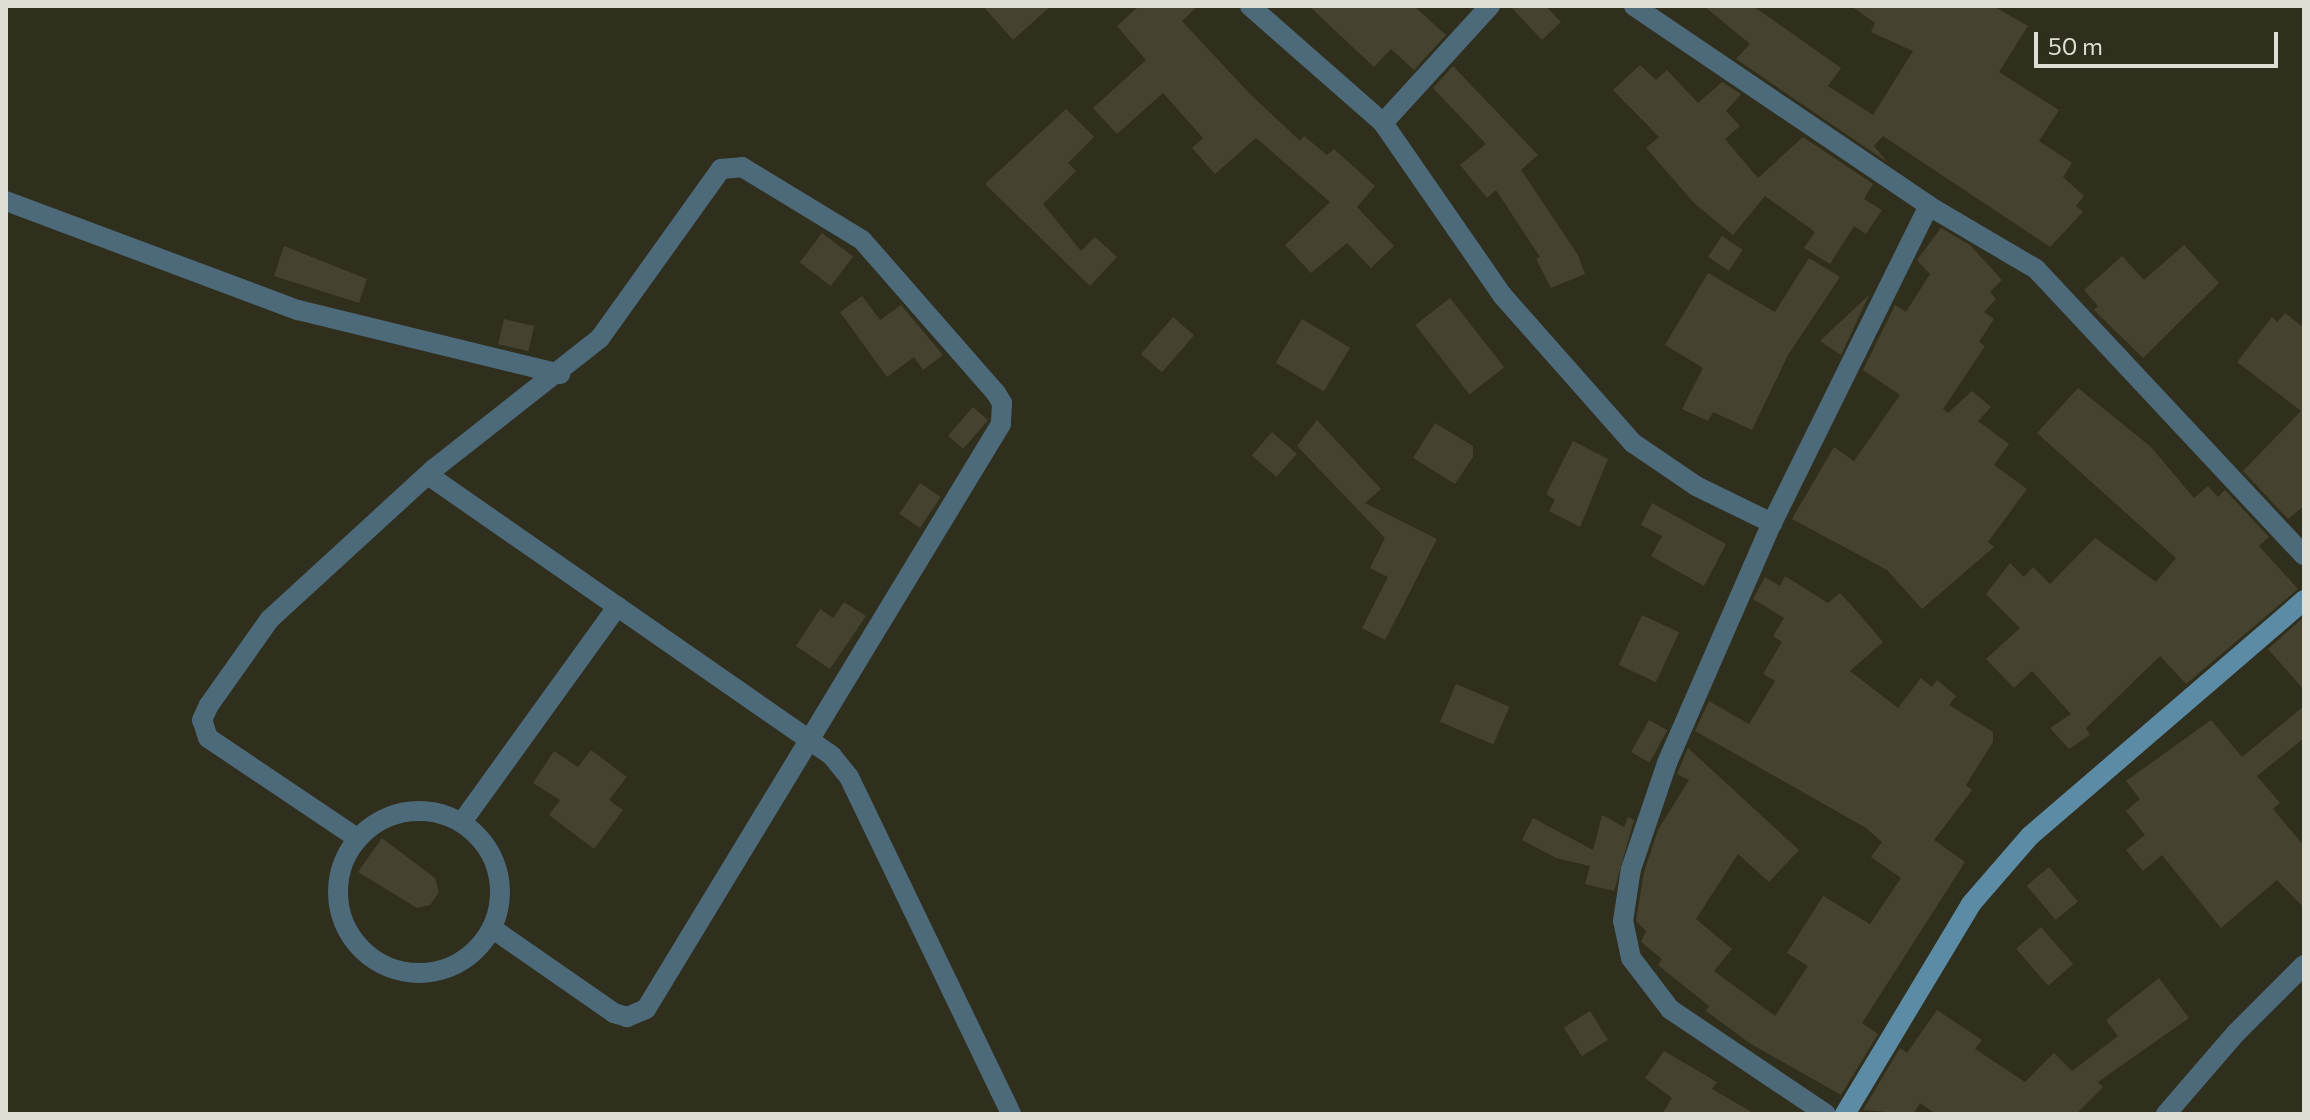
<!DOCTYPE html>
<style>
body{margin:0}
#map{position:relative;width:2310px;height:1120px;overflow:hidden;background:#302e1c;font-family:Commissioner,sans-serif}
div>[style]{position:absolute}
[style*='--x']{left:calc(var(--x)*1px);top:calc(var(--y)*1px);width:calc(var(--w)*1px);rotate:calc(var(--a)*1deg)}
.building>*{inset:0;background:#454330;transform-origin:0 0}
.street>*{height:20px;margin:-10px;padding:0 10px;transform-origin:10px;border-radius:10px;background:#4d6a7a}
.street>.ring{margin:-10px;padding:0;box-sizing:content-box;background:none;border:20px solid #4d6a7a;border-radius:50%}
.secondary>*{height:20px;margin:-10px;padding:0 10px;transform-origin:10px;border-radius:10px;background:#5c8ca5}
span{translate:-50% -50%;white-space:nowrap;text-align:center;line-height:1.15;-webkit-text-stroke:7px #302e1c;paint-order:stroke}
.frame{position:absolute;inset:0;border:8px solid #dfded2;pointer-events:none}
.scale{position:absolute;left:2034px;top:32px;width:244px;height:36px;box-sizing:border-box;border:4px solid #dfded2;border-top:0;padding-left:10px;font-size:24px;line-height:28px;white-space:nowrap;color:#dfded2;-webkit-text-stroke:6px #302e1c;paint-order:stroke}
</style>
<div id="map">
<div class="building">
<div style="clip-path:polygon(983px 6px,1051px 6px,1013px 40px)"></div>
<div style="clip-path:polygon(1139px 6px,1198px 6px,1182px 21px,1249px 93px,1300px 141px,1304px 136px,1327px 155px,1334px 149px,1375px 186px,1357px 207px,1394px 246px,1371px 268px,1347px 243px,1311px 273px,1285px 245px,1330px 202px,1256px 138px,1215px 174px,1192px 148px,1203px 138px,1163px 93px,1117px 134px,1093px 108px,1146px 60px,1117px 26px)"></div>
<div style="clip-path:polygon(1309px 6px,1414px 6px,1446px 35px,1414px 70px,1391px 49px,1374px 67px)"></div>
<div style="clip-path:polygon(1510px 6px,1546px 6px,1561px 22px,1542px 40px)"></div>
<div style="clip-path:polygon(1704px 6px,1753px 6px,1841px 68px,1828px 86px,1873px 115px,1913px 51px,1871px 32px,1875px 23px,1851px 6px,1993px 6px,2028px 26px,1999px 72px,2059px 110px,2039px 141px,2072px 163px,2063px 177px,2084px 196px,2076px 206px,2083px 212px,2050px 247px,1883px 136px,1874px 146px,1887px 162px,1736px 59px,1750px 44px)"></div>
<div style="clip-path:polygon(1640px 65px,1656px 80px,1667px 70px,1698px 103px,1722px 82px,1741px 94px,1726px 111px,1740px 126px,1725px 139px,1758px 178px,1803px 137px,1873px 184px,1864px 199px,1882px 210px,1866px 234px,1854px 226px,1830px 264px,1804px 248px,1815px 232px,1765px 196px,1733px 235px,1695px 204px,1646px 148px,1659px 137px,1613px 90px)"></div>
<div style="clip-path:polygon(1453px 66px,1538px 155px,1521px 170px,1578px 255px,1585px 274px,1551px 288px,1536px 259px,1540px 257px,1496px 190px,1487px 198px,1460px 165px,1486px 144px,1433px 88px)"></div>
<div style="clip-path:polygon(1066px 109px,1094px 137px,1068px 163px,1076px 171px,1043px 204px,1081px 251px,1095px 237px,1117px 257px,1090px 286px,985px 184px)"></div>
<div style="clip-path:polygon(1941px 228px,1970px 245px,2002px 280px,1990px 292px,1996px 299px,1984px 312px,1994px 319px,1979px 342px,1985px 346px,1943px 409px,1948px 413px,1972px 391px,1991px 407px,1978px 421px,2009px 444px,1994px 465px,2027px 489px,1988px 542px,1994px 547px,1922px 609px,1887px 570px,1792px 519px,1834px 447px,1854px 461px,1900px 395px,1863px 370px,1895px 305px,1906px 312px,1930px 274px,1917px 260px)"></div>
<div style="left:822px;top:233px;width:39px;height:37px;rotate:37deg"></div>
<div style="left:1722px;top:236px;width:25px;height:25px;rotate:34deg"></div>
<div style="clip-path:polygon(2184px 245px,2219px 283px,2143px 358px,2094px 310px,2098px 306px,2084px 290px,2122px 256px,2144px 280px)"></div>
<div style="clip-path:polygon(284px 246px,367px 279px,359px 303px,274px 276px)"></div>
<div style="clip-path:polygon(1809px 258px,1840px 277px,1788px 355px,1752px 430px,1713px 412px,1708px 421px,1682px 409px,1703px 368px,1665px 345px,1708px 273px,1775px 312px)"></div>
<div style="clip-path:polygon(1869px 295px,1841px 355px,1820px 341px)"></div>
<div style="clip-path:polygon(862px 296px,880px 320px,901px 305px,943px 355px,923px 370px,914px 357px,887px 377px,840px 312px)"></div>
<div style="left:1450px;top:298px;width:88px;height:44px;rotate:52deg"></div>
<div style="clip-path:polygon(2285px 313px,2304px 328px,2304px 506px,2288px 519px,2243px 471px,2301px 411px,2237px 362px,2272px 317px,2277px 322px)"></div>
<div style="left:1173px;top:317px;width:28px;height:49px;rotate:41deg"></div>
<div style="left:504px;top:319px;width:31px;height:26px;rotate:13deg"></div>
<div style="left:1302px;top:319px;width:56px;height:51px;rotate:31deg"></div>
<div style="clip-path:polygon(2078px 388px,2151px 447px,2194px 498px,2208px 486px,2218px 497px,2225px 490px,2269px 537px,2259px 546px,2298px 589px,2186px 684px,2160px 656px,2086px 728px,2090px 735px,2069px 749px,2050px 728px,2071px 714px,2032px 671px,2014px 688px,1986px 659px,2020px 628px,1986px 594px,2010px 563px,2024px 577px,2033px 567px,2050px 584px,2095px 538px,2156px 582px,2176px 558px,2037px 433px)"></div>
<div style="left:973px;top:407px;width:20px;height:38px;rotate:41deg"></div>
<div style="clip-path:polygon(1317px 420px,1381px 489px,1365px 503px,1437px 539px,1385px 640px,1362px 628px,1388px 577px,1370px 568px,1385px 538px,1297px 446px)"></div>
<div style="clip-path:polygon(1435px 423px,1473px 446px,1473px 457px,1455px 484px,1413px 458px)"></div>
<div style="left:1272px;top:432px;width:33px;height:31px;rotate:41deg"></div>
<div style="clip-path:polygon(1573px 441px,1608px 459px,1580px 527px,1549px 511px,1555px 500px,1546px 494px)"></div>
<div style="left:920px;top:483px;width:25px;height:37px;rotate:34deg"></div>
<div style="clip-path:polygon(1652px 503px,1726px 544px,1704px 586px,1651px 556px,1662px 536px,1641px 525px)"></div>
<div style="clip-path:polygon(1785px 576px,1828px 603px,1840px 593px,1860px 615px,1883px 642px,1850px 671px,1898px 708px,1921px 678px,1932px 687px,1937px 680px,1956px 696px,1949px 705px,1993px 732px,1993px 742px,1966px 785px,1972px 790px,1934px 840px,1965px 862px,1862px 1023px,1878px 1034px,1841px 1095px,1751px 1044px,1706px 1011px,1709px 1006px,1658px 965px,1662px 959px,1641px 942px,1646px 931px,1636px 921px,1644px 872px,1658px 830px,1689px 780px,1677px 774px,1688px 748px,1799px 850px,1769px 882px,1738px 854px,1696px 919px,1732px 949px,1714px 971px,1775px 1016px,1808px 966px,1787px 953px,1823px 896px,1870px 924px,1901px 878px,1871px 857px,1882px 842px,1866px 828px,1695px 731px,1709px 701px,1749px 724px,1775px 681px,1763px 674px,1782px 642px,1773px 636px,1784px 618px,1753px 599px,1765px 577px,1780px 586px)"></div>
<div style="clip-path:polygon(844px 602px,866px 616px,830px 669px,796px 646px,820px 609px,833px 618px)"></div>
<div style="left:1642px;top:615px;width:41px;height:55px;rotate:25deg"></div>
<div style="clip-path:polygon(2304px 617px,2304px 690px,2268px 649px)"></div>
<div style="left:1456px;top:684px;width:58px;height:41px;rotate:23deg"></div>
<div style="clip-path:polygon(2304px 706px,2304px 738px,2257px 776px,2280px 803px,2273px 809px,2304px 846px,2304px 908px,2277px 880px,2221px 928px,2162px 855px,2143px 871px,2126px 850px,2145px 835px,2126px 811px,2140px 799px,2126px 781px,2211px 720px,2242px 757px)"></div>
<div style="left:1649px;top:720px;width:21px;height:37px;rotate:29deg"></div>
<div style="clip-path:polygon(591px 750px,627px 777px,609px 800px,623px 810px,594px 849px,549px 815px,560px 800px,533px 783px,554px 751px,578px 767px)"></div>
<div style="clip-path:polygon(1602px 815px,1624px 827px,1628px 817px,1634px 820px,1614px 891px,1585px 884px,1590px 866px,1556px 858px,1522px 840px,1533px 818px,1593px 850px)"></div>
<div style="clip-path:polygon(382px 838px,435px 878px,439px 892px,430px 905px,417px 908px,358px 872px)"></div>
<div style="left:2049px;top:867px;width:45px;height:29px;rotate:50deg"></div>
<div style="left:2041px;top:927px;width:49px;height:33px;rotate:49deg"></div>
<div style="clip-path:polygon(2159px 978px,2189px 1018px,2098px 1082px,2103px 1087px,2076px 1114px,1936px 1114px,1920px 1103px,1913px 1114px,1863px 1110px,1900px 1048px,1907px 1053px,1937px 1010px,1982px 1040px,1975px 1049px,2025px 1082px,2054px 1053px,2072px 1071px,2080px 1065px,2118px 1036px,2106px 1020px)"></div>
<div style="left:1590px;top:1011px;width:34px;height:31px;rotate:58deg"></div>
<div style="clip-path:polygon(1664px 1051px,1717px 1082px,1712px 1089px,1755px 1114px,1662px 1114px,1672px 1098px,1645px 1078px)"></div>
</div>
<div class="street">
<div style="--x:1250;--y:6;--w:177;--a:41.3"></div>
<div style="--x:1383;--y:123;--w:209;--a:55.3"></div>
<div style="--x:1502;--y:295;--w:198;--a:48.5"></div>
<div style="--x:1633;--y:443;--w:76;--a:34.3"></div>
<div style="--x:1696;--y:486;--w:85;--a:26"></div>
<div style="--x:1634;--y:6;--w:356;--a:34.1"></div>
<div style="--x:1929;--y:206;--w:124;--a:30.5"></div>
<div style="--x:2036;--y:269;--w:392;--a:46.9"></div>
<div style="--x:1383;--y:123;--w:159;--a:-47.6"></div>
<div style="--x:6;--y:201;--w:312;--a:20.5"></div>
<div style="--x:298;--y:310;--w:270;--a:13.7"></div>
<div style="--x:428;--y:475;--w:492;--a:34.8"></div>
<div style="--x:832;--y:756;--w:27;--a:51"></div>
<div style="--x:849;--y:777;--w:374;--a:64.3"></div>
<div class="ring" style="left:338px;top:811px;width:142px;height:142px"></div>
<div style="--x:462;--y:822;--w:266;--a:-54.2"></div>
<div style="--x:357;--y:838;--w:179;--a:-146.1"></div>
<div style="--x:208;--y:738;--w:19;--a:-108"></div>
<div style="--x:202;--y:720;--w:17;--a:-65"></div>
<div style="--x:209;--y:705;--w:105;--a:-54.7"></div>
<div style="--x:270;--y:619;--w:224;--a:-42.5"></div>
<div style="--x:435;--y:468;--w:210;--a:-38.2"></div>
<div style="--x:600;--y:338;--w:208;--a:-54.4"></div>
<div style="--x:721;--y:169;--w:21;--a:-5"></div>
<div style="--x:742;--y:167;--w:140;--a:31.3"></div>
<div style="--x:862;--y:240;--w:203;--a:48.8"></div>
<div style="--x:996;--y:393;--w:12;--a:59"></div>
<div style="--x:1002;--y:403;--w:21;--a:93"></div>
<div style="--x:1001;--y:424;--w:684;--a:121.25"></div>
<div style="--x:646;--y:1009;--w:21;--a:157"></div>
<div style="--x:627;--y:1017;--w:14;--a:-163"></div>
<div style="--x:614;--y:1013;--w:147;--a:-145.2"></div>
<div style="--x:1826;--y:1114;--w:188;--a:-146.1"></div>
<div style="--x:1670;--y:1009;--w:64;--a:-127.4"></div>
<div style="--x:1631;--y:958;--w:38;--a:-102"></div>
<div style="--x:1623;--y:921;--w:53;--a:-81.3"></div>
<div style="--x:1631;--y:869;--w:112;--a:-71.2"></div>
<div style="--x:1667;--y:763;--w:262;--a:-66.4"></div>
<div style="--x:1772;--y:523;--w:354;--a:-63.7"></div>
<div style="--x:2166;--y:1114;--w:107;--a:-49.2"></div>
<div style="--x:2236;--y:1033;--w:96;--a:-45"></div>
</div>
<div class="secondary">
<div style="--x:1845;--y:1114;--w:245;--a:-59"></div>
<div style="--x:1971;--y:904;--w:90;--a:-49.1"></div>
<div style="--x:2030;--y:836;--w:362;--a:-40.7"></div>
</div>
<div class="frame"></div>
<div class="scale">50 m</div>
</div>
